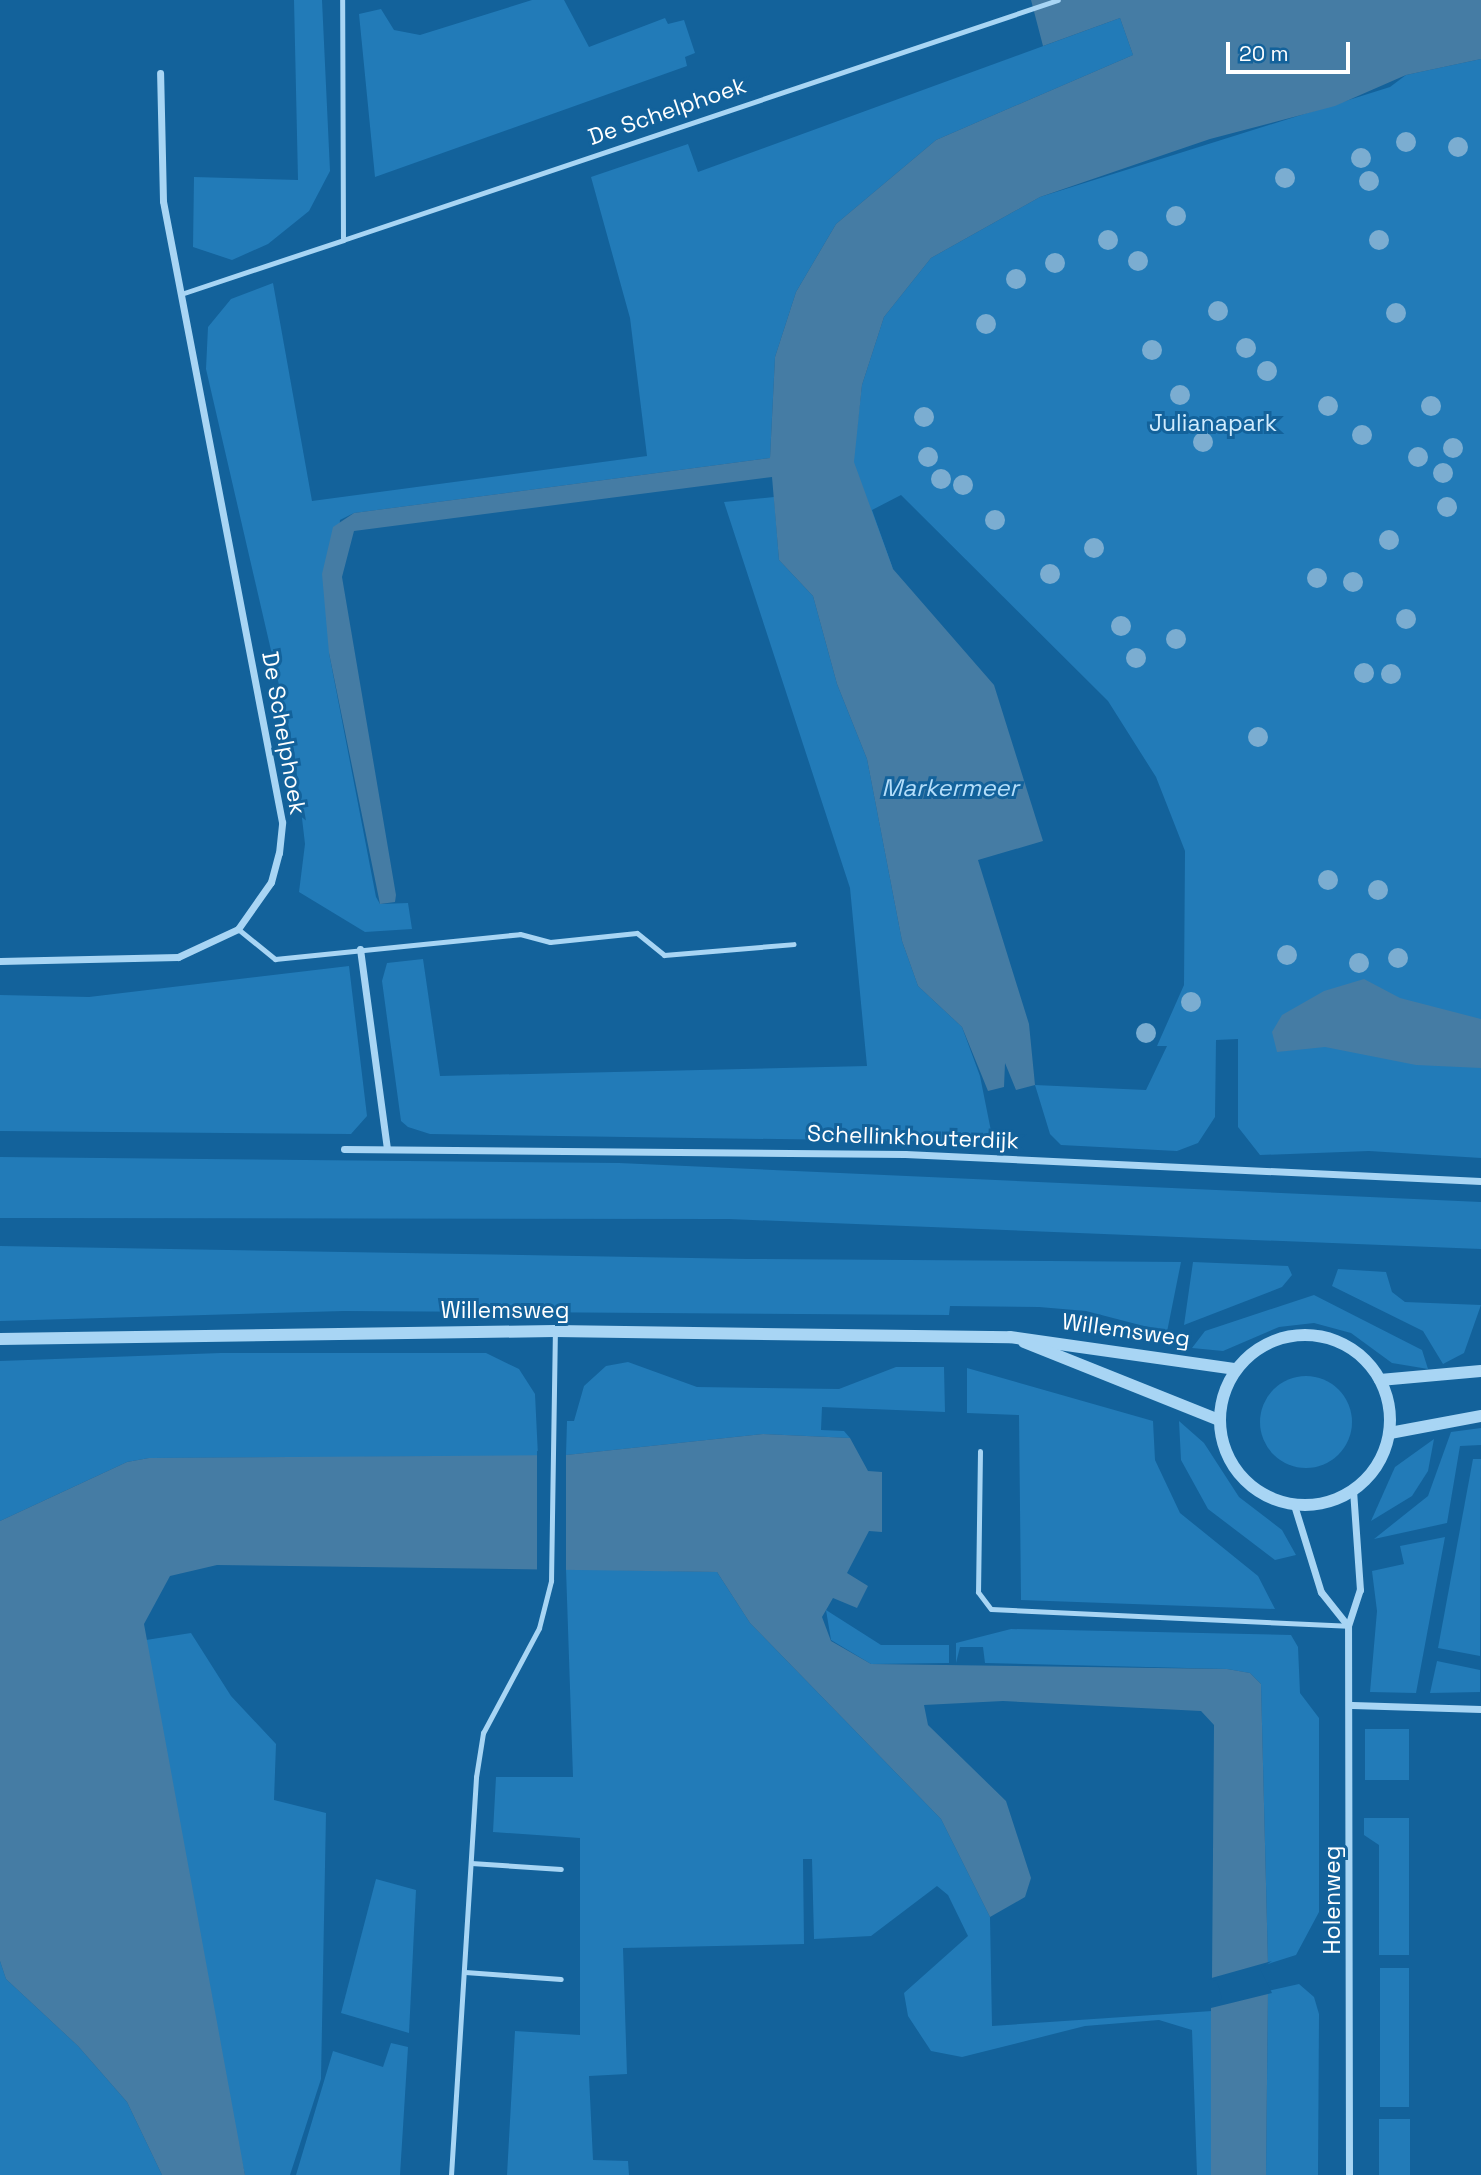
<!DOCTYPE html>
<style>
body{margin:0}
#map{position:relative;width:1481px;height:2175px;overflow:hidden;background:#13629b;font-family:"Space Grotesk",sans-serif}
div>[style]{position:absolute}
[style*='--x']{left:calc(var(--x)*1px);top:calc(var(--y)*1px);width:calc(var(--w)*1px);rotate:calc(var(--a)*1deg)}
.green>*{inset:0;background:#227bb8;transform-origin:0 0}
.round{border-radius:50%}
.water>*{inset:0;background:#457ca4}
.pier>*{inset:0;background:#13629b;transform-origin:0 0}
.service>*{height:5px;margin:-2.5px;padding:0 2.5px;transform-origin:2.5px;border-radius:2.5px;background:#a8d5f4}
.minor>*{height:7px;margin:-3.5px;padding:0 3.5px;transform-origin:3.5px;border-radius:3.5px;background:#a8d5f4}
.tertiary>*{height:12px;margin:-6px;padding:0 6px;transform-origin:6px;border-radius:6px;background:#a8d5f4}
.tertiary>.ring{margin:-6px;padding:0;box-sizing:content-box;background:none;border:12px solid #a8d5f4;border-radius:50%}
.trees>*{width:20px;height:20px;margin:-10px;border-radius:50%;background:#7badd1}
span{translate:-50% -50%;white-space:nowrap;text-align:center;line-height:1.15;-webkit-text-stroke:6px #13629b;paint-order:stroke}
.street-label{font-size:23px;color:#fff}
.park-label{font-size:23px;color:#d0ebfd}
.water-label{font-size:24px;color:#b4defa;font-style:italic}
.scale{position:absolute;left:1226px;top:42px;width:124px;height:32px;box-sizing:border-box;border:4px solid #fff;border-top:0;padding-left:9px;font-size:21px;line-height:24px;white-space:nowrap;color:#fff;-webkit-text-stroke:5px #13629b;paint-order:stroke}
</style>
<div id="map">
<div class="green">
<div style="clip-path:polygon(294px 0,322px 0,330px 171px,309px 211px,268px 244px,232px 260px,193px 247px,194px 177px,298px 180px)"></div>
<div style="clip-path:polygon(532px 0,564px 0,589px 47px,665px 18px,668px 24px,684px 20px,695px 53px,685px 57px,687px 66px,375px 177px,359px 14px,381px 9px,394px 30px,420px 35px)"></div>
<div style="clip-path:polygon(1120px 18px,1133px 55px,936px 140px,836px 224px,796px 292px,775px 357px,770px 458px,354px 513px,340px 520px,329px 653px,376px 897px,380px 904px,408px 903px,412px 929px,365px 932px,299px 892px,305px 844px,294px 750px,206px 369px,208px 327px,231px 299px,273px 283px,312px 501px,647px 456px,630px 318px,591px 177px,688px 144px,698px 172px)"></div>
<div style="clip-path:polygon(1481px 59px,1481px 1158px,1369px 1151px,1260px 1155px,1238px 1127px,1238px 1039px,1216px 1040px,1215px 1117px,1198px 1143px,1177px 1151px,1061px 1145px,1050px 1134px,1035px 1085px,1146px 1090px,1167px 1046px,1157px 1046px,1184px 985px,1185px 851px,1156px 777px,1108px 701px,901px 495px,872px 510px,893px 569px,888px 562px,853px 461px,862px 385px,884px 317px,931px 258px,1040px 197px,1390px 87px,1406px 75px)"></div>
<div style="clip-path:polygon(774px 497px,779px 560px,813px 596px,837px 684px,867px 759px,902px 941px,918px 986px,962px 1027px,980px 1076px,991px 1131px,978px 1142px,430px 1134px,408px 1127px,401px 1121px,382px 981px,387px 963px,423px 959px,440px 1076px,867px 1066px,850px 888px,724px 502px)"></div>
<div style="clip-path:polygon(349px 966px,367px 1116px,351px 1134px,0 1131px,0 995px,89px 997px)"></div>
<div style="clip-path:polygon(0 1157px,619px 1163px,1481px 1202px,1481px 1249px,729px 1219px,0 1218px)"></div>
<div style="clip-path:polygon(0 1246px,748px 1259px,1181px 1262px,1167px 1332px,1086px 1311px,1039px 1307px,950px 1306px,949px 1315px,344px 1311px,0 1321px)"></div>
<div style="clip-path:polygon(1193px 1262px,1288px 1266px,1292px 1275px,1282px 1287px,1184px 1325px)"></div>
<div style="clip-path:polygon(1338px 1269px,1386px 1272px,1392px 1292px,1405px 1302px,1481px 1305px,1464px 1353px,1443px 1364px,1423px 1331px,1332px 1286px)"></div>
<div style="clip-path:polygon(1314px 1295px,1422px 1350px,1428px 1369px,1392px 1363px,1351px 1333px,1314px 1323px,1279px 1327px,1223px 1351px,1192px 1348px,1205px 1331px)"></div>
<div style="clip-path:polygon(221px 1353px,486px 1353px,519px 1369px,535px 1394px,538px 1456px,149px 1458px,127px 1462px,0 1521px,0 1361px)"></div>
<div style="clip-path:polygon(628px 1362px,697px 1387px,765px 1388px,839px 1389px,896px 1367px,944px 1367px,945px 1412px,822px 1407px,821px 1430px,844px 1431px,850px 1438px,763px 1434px,566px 1455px,567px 1421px,574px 1421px,584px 1386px,606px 1366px)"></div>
<div style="clip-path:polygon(967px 1368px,1153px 1421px,1155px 1460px,1180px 1513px,1258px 1576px,1275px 1609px,1021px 1600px,1019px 1415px,967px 1413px)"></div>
<div class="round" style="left:1260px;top:1376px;width:92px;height:92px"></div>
<div style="clip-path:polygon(1179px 1421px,1204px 1443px,1239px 1497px,1282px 1530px,1296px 1555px,1275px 1560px,1208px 1509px,1181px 1460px)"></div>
<div style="clip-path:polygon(1481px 1428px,1481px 1445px,1460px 1446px,1447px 1523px,1374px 1539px,1428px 1496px,1451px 1432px)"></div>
<div style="clip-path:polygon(1434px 1439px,1428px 1471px,1412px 1496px,1371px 1521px,1395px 1467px)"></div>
<div style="clip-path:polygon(1473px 1459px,1481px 1459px,1480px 1656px,1438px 1648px)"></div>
<div style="clip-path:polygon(1445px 1537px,1416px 1693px,1370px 1692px,1377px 1611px,1372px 1571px,1404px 1564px,1400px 1546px)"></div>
<div style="clip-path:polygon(566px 1569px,717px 1572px,750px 1623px,941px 1819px,990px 1917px,992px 2026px,1212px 2011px,1211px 2175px,1197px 2175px,1192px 2030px,1159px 2020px,1134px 2022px,1085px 2026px,962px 2057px,931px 2051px,908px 2016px,904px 1993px,968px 1936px,948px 1895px,937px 1886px,871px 1936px,814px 1939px,812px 1859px,803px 1859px,804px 1944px,623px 1948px,627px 2074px,589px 2076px,593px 2160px,628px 2161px,629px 2175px,507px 2175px,515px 2031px,580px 2035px,580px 1838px,493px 1832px,496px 1777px,573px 1777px)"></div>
<div style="clip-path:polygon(826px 1610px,881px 1645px,949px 1645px,949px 1663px,871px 1664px,831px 1640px)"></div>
<div style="clip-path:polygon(1011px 1629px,1291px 1635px,1298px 1647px,1300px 1693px,1319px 1718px,1319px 1912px,1296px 1955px,1268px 1964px,1261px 1684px,1250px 1673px,1227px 1669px,985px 1663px,983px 1647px,960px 1647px,956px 1663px,956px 1643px)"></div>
<div style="clip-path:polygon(191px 1633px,231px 1696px,276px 1744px,274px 1800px,326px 1813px,321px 2079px,290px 2175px,245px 2175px,234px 2126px,146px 1640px)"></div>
<div style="clip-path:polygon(1437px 1661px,1480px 1670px,1480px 1692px,1430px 1693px)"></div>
<div style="left:1365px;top:1729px;width:44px;height:51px"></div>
<div style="clip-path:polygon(1364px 1818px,1409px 1818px,1409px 1955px,1379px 1955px,1379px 1845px,1364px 1835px)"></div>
<div style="clip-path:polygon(376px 1879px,416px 1890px,409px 2033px,341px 2013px)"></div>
<div style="clip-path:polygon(0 1961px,6px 1979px,78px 2046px,127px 2102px,162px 2175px,0 2175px)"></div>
<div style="left:1380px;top:1968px;width:29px;height:139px"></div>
<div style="clip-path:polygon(1299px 1984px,1314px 1997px,1319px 2014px,1318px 2175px,1266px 2175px,1268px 1991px)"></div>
<div style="clip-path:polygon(391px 2043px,408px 2047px,400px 2175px,296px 2175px,333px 2051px,383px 2067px)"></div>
<div style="left:1379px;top:2119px;width:31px;height:56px"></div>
</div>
<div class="water">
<div style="clip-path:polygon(1031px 0,1481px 0,1481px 59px,1406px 75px,1335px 106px,1210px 139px,1040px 197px,931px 258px,884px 317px,862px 385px,854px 462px,893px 569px,994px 685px,1043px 841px,978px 860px,1029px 1024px,1035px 1085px,1016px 1090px,1005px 1063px,1004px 1087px,988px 1091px,962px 1027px,918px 986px,902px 941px,867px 759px,837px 684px,813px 596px,779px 560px,772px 477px,354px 531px,342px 577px,396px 895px,395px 902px,380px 904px,329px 653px,322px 574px,333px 527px,354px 513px,770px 458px,775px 357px,796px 292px,836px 224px,936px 140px,1133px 55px,1120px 18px,1043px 46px)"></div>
<div style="clip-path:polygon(1364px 979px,1400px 998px,1481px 1019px,1481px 1068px,1416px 1065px,1325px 1047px,1277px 1052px,1272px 1032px,1282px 1015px,1324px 991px)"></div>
<div style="clip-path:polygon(763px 1434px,850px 1438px,868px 1471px,882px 1472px,882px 1532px,869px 1531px,847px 1573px,868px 1586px,857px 1608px,833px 1598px,822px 1617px,831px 1641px,871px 1664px,1227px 1669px,1250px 1673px,1261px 1684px,1268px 1964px,1257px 1966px,1263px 1992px,1268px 1991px,1266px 2175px,1211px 2175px,1211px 2005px,1226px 2002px,1220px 1976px,1212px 1979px,1214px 1725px,1201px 1711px,1003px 1701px,924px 1705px,928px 1725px,1006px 1801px,1031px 1878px,1025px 1897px,990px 1917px,941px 1819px,750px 1623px,717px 1572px,217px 1565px,170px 1576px,144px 1624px,245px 2175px,162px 2175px,127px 2102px,78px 2046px,6px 1979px,0 1961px,0 1521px,127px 1462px,149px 1458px,566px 1455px)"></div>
</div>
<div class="pier">
<div style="left:566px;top:1451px;width:122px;height:29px;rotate:90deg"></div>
<div style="clip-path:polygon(1272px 1961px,1260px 1969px,1272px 1993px,1211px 2008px,1210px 2002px,1222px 1999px,1217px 1981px,1208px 1979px)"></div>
</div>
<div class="service">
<div style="--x:343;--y:240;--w:754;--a:-18.56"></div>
<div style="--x:181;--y:294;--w:171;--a:-18.4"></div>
<div style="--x:343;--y:240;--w:240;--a:-90.2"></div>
<div style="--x:238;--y:929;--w:48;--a:39"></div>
<div style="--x:275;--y:959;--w:246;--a:-5.8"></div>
<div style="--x:520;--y:934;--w:31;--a:15"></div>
<div style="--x:550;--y:942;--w:87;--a:-5.9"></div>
<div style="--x:637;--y:933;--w:35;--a:39"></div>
<div style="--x:664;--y:955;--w:130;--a:-4.8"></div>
<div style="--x:980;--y:1451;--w:141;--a:90.8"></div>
<div style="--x:978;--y:1592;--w:21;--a:53"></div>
<div style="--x:991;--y:1609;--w:357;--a:2.7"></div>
<div style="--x:471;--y:1863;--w:90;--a:3.8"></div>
<div style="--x:465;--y:1972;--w:96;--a:4.2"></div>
<div style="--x:451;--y:2175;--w:399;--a:-86.4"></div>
<div style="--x:476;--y:1777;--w:45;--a:-81"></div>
<div style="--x:483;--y:1733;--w:119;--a:-61.9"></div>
<div style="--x:539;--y:1628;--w:49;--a:-75.7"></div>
<div style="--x:551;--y:1581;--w:250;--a:-89.1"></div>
</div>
<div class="minor">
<div style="--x:360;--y:949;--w:201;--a:82.3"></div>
<div style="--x:0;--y:961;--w:178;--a:-1.3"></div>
<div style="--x:178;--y:957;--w:66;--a:-25"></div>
<div style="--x:238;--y:929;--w:57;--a:-54.9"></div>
<div style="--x:271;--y:882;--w:30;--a:-75"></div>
<div style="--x:279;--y:853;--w:31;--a:-84"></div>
<div style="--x:282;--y:822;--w:632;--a:-100.85"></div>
<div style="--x:163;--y:201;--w:128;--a:-91.3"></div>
<div style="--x:344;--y:1149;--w:561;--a:0.51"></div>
<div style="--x:905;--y:1154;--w:577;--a:2.68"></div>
<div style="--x:1294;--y:1505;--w:91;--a:72.8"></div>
<div style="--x:1321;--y:1592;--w:43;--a:51.5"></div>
<div style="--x:1352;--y:1705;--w:129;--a:1.8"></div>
<div style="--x:1349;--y:2175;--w:549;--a:-90.1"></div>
<div style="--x:1348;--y:1626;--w:38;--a:-72"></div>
<div style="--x:1360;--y:1590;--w:99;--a:-94"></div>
</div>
<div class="tertiary">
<div class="ring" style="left:1220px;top:1335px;width:158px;height:158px"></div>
<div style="--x:0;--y:1339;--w:555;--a:-0.83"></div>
<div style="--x:555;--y:1331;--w:455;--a:0.8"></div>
<div style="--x:1010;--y:1337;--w:228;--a:8.1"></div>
<div style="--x:1024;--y:1342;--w:210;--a:21.8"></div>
<div style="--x:1380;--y:1380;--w:101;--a:-5.1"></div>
<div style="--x:1390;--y:1433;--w:93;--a:-10.6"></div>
</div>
<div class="trees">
<div style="left:1406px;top:142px"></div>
<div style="left:1458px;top:147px"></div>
<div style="left:1361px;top:158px"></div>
<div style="left:1285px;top:178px"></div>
<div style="left:1369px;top:181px"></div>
<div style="left:1176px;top:216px"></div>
<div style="left:1108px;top:240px"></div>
<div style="left:1379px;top:240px"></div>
<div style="left:1138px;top:261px"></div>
<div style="left:1055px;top:263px"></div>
<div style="left:1016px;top:279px"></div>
<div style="left:1218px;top:311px"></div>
<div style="left:1396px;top:313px"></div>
<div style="left:986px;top:324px"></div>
<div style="left:1246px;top:348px"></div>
<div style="left:1152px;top:350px"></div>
<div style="left:1267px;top:371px"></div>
<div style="left:1180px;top:395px"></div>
<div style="left:1328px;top:406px"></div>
<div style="left:1431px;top:406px"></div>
<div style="left:924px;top:417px"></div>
<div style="left:1362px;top:435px"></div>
<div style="left:1203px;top:442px"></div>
<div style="left:1453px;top:448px"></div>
<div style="left:928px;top:457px"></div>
<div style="left:1418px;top:457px"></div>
<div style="left:1443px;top:473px"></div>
<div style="left:941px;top:479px"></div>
<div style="left:963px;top:485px"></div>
<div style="left:1447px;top:507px"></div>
<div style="left:995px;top:520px"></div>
<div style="left:1389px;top:540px"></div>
<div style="left:1094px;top:548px"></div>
<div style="left:1050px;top:574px"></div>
<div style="left:1317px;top:578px"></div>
<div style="left:1353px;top:582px"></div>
<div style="left:1406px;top:619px"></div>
<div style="left:1121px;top:626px"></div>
<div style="left:1176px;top:639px"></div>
<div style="left:1136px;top:658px"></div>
<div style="left:1364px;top:673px"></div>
<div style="left:1391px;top:674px"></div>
<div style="left:1258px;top:737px"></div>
<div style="left:1328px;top:880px"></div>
<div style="left:1378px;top:890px"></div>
<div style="left:1287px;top:955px"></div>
<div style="left:1398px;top:958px"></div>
<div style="left:1359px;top:963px"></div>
<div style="left:1191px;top:1002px"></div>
<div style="left:1146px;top:1033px"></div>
</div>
<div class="street-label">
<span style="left:667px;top:111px;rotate:-19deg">De Schelphoek</span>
<span style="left:284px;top:733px;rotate:80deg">De Schelphoek</span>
<span style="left:913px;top:1137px;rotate:2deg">Schellinkhouterdijk</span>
<span style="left:505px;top:1310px">Willemsweg</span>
<span style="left:1126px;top:1330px;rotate:8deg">Willemsweg</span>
<span style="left:1332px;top:1900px;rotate:-90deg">Holenweg</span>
</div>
<div class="park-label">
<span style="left:1213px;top:423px">Julianapark</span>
</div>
<div class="water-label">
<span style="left:950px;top:788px">Markermeer</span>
</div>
<div class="scale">20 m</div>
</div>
